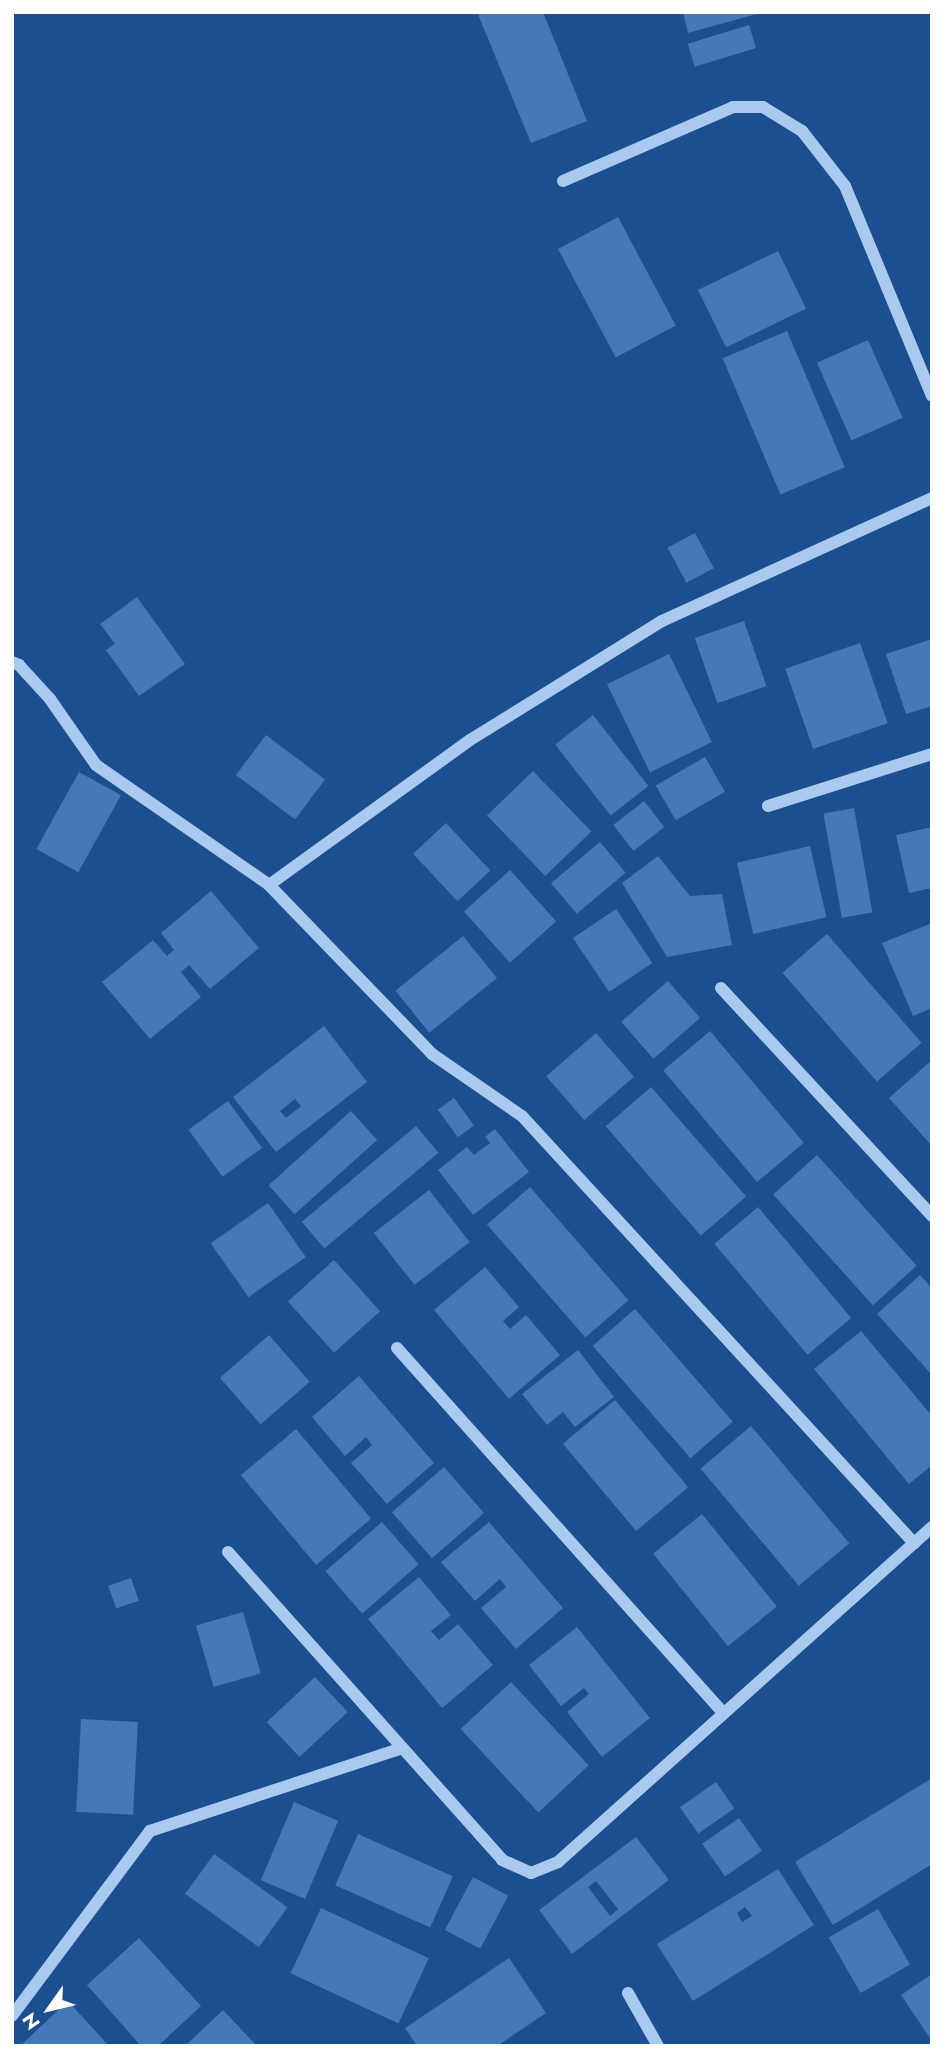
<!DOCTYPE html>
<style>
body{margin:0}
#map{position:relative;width:944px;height:2058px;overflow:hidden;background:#1b4f8f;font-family:Jost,sans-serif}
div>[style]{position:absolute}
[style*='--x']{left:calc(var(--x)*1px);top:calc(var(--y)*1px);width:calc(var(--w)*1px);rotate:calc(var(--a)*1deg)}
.building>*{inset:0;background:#4478b7;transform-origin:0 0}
.minor>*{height:12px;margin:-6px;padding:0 6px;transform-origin:6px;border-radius:6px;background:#a9c9ee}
span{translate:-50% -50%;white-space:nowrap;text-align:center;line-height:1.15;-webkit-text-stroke:7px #1b4f8f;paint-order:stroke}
.frame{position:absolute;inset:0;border:14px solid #fff;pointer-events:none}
.north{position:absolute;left:14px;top:1974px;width:70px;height:70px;-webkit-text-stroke:5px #1b4f8f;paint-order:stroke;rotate:236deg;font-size:19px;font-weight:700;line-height:28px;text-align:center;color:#fff}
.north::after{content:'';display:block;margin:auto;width:24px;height:32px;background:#fff;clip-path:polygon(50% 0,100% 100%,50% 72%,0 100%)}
</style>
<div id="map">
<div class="building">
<div style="clip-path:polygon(477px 12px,543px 12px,587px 121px,531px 143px)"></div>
<div style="clip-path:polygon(683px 12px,760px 12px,760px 13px,688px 33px)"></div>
<div style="left:749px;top:25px;width:24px;height:64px;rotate:73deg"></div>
<div style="left:618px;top:217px;width:123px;height:68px;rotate:62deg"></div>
<div style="left:778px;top:251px;width:64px;height:89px;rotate:64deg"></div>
<div style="left:787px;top:331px;width:148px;height:70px;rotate:67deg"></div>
<div style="left:868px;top:340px;width:85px;height:56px;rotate:66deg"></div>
<div style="left:695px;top:533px;width:40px;height:31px;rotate:62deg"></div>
<div style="clip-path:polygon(137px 597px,185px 664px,139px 696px,106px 650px,115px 644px,100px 624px)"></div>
<div style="left:744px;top:621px;width:69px;height:52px;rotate:71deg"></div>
<div style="clip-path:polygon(932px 639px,932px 706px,906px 714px,886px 654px)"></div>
<div style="left:860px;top:643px;width:85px;height:79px;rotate:71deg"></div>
<div style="left:669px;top:654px;width:98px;height:69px;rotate:64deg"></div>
<div style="left:593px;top:715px;width:90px;height:48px;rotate:52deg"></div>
<div style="left:266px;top:735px;width:74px;height:50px;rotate:37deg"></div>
<div style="left:705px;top:757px;width:40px;height:57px;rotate:60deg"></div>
<div style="left:533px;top:771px;width:84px;height:64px;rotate:46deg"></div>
<div style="left:79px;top:772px;width:48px;height:88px;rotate:29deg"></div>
<div style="left:644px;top:801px;width:33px;height:39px;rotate:52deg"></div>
<div style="left:854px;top:808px;width:106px;height:31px;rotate:80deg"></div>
<div style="left:446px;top:823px;width:65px;height:45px;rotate:47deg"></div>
<div style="clip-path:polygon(932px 827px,932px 888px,909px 893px,896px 835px)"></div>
<div style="left:600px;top:842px;width:40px;height:64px;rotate:50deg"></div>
<div style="left:810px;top:846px;width:73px;height:75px;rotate:77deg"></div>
<div style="clip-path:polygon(658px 856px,690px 896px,722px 894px,732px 945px,667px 957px,622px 883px)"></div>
<div style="left:510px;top:870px;width:69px;height:62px;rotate:48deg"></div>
<div style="clip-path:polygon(211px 891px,259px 948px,210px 989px,189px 965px,181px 972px,201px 997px,150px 1039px,102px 982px,153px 940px,167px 956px,174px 950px,161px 933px)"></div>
<div style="left:616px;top:909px;width:65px;height:52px;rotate:56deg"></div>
<div style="clip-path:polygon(932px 923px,932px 1008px,913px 1016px,882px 943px)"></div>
<div style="left:827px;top:934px;width:144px;height:59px;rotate:49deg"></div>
<div style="left:463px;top:936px;width:54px;height:87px;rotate:51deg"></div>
<div style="left:668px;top:981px;width:49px;height:62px;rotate:49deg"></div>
<div style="clip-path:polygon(evenodd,324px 1026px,367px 1082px,276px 1152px,233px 1097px,324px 1026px,295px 1099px,301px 1106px,286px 1118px,280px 1111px,295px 1099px)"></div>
<div style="left:710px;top:1031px;width:146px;height:61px;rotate:50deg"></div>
<div style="left:596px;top:1033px;width:58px;height:66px;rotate:49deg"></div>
<div style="clip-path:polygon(932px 1060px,932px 1146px,889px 1098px)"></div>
<div style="left:651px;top:1087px;width:145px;height:60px;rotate:49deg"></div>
<div style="left:454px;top:1098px;width:34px;height:20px;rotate:54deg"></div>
<div style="left:228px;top:1101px;width:58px;height:49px;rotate:54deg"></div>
<div style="left:351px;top:1111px;width:39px;height:111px;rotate:48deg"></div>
<div style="left:416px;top:1126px;width:35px;height:149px;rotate:50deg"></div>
<div style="clip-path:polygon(495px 1129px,529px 1172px,473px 1215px,438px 1170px,467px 1147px,474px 1155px,490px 1143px,485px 1137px)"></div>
<div style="left:817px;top:1155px;width:149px;height:59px;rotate:48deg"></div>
<div style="left:530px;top:1187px;width:150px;height:57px;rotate:49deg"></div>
<div style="left:429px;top:1190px;width:66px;height:70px;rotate:52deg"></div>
<div style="left:268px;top:1203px;width:66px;height:70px;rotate:55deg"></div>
<div style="left:758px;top:1207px;width:145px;height:57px;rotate:50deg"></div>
<div style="left:334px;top:1260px;width:69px;height:62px;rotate:48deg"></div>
<div style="clip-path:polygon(485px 1267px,519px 1307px,503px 1321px,510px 1329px,526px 1315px,560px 1355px,509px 1399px,434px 1310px)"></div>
<div style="clip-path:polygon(920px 1275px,932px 1288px,932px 1375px,877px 1314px)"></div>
<div style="left:635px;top:1309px;width:149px;height:56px;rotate:49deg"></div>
<div style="clip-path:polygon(861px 1331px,932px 1416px,932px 1465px,909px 1484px,814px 1369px)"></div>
<div style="left:269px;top:1335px;width:62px;height:65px;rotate:49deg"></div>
<div style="clip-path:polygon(578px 1350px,614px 1397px,575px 1427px,563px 1412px,547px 1425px,522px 1394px)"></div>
<div style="clip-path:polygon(359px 1376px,434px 1463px,387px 1504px,351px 1463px,372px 1445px,366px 1437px,345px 1456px,312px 1417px)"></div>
<div style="left:615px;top:1400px;width:114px;height:68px;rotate:50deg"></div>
<div style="left:751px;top:1426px;width:153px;height:66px;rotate:50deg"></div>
<div style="left:296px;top:1429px;width:117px;height:72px;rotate:50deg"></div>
<div style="left:444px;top:1467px;width:61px;height:69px;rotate:49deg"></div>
<div style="left:702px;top:1514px;width:119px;height:63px;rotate:51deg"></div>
<div style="left:382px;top:1522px;width:56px;height:75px;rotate:49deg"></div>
<div style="clip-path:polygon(489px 1522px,563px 1608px,516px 1649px,481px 1608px,506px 1587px,500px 1579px,475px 1601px,441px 1562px)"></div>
<div style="clip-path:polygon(419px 1577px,451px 1615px,431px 1631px,439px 1640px,458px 1624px,493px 1665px,442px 1708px,368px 1619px)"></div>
<div style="left:131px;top:1578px;width:24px;height:24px;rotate:71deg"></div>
<div style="left:243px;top:1612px;width:64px;height:49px;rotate:74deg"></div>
<div style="clip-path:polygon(577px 1627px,650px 1718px,602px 1757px,567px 1712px,589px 1694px,584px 1688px,561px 1706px,529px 1665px)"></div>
<div style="left:315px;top:1677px;width:48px;height:66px;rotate:47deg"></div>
<div style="left:511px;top:1682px;width:114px;height:69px;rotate:47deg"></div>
<div style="left:81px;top:1719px;width:57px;height:93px;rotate:3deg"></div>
<div style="clip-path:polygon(932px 1778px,932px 1864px,833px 1925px,795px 1862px)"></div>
<div style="left:716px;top:1782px;width:32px;height:44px;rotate:55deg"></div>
<div style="left:294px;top:1802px;width:48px;height:85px;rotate:23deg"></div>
<div style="left:739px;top:1818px;width:40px;height:45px;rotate:55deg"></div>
<div style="left:358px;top:1834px;width:104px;height:56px;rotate:24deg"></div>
<div style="clip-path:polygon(evenodd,636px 1837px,669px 1880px,572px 1954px,539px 1910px,636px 1837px,596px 1881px,618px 1909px,610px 1916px,588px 1887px,596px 1881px)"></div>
<div style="left:214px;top:1854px;width:91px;height:49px;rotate:36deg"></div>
<div style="clip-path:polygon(evenodd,778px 1869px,814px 1925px,693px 2001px,657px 1944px,778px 1869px,745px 1907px,752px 1916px,742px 1922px,737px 1913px,745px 1907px)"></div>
<div style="left:473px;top:1877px;width:40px;height:60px;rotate:28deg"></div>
<div style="left:321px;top:1908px;width:119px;height:72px;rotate:25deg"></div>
<div style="left:878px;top:1909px;width:64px;height:57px;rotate:60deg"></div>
<div style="clip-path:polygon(139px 1938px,201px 2006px,158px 2046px,141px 2046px,87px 1985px)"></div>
<div style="clip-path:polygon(509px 1958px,546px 2013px,497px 2046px,417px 2046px,405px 2028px)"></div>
<div style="clip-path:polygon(932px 1974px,932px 2041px,901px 1995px)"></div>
<div style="clip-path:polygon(68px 2001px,109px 2046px,20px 2046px)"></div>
<div style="clip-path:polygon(223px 2010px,257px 2046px,185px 2046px)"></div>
</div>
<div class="minor">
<div style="--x:563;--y:181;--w:185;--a:-23.5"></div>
<div style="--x:733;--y:107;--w:30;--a:0"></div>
<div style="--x:763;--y:107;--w:46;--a:31.6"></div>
<div style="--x:802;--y:131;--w:70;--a:52"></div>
<div style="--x:845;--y:186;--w:227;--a:67.5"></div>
<div style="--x:12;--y:662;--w:8;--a:23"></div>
<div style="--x:19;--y:665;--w:46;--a:47.6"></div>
<div style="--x:50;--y:699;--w:80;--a:55.1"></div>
<div style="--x:96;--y:765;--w:211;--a:34.7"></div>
<div style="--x:269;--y:885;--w:235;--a:46"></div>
<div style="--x:432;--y:1054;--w:109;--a:34.6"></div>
<div style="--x:522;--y:1116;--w:580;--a:47.45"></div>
<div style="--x:768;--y:806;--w:172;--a:-17.6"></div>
<div style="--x:269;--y:885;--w:248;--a:-35.8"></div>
<div style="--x:470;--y:740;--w:226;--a:-31.8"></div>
<div style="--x:662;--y:621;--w:297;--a:-24.5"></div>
<div style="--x:721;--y:988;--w:311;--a:47.2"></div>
<div style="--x:397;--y:1348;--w:489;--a:48.2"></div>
<div style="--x:228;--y:1552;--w:412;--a:48.3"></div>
<div style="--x:502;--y:1860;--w:32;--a:24"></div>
<div style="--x:531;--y:1873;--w:29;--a:-22"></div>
<div style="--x:558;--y:1862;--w:502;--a:-41.85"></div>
<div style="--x:628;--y:1993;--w:61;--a:60.5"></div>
<div style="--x:12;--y:2016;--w:231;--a:-53.3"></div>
<div style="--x:150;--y:1831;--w:265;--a:-18.2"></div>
</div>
<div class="frame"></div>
<div class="north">N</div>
</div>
